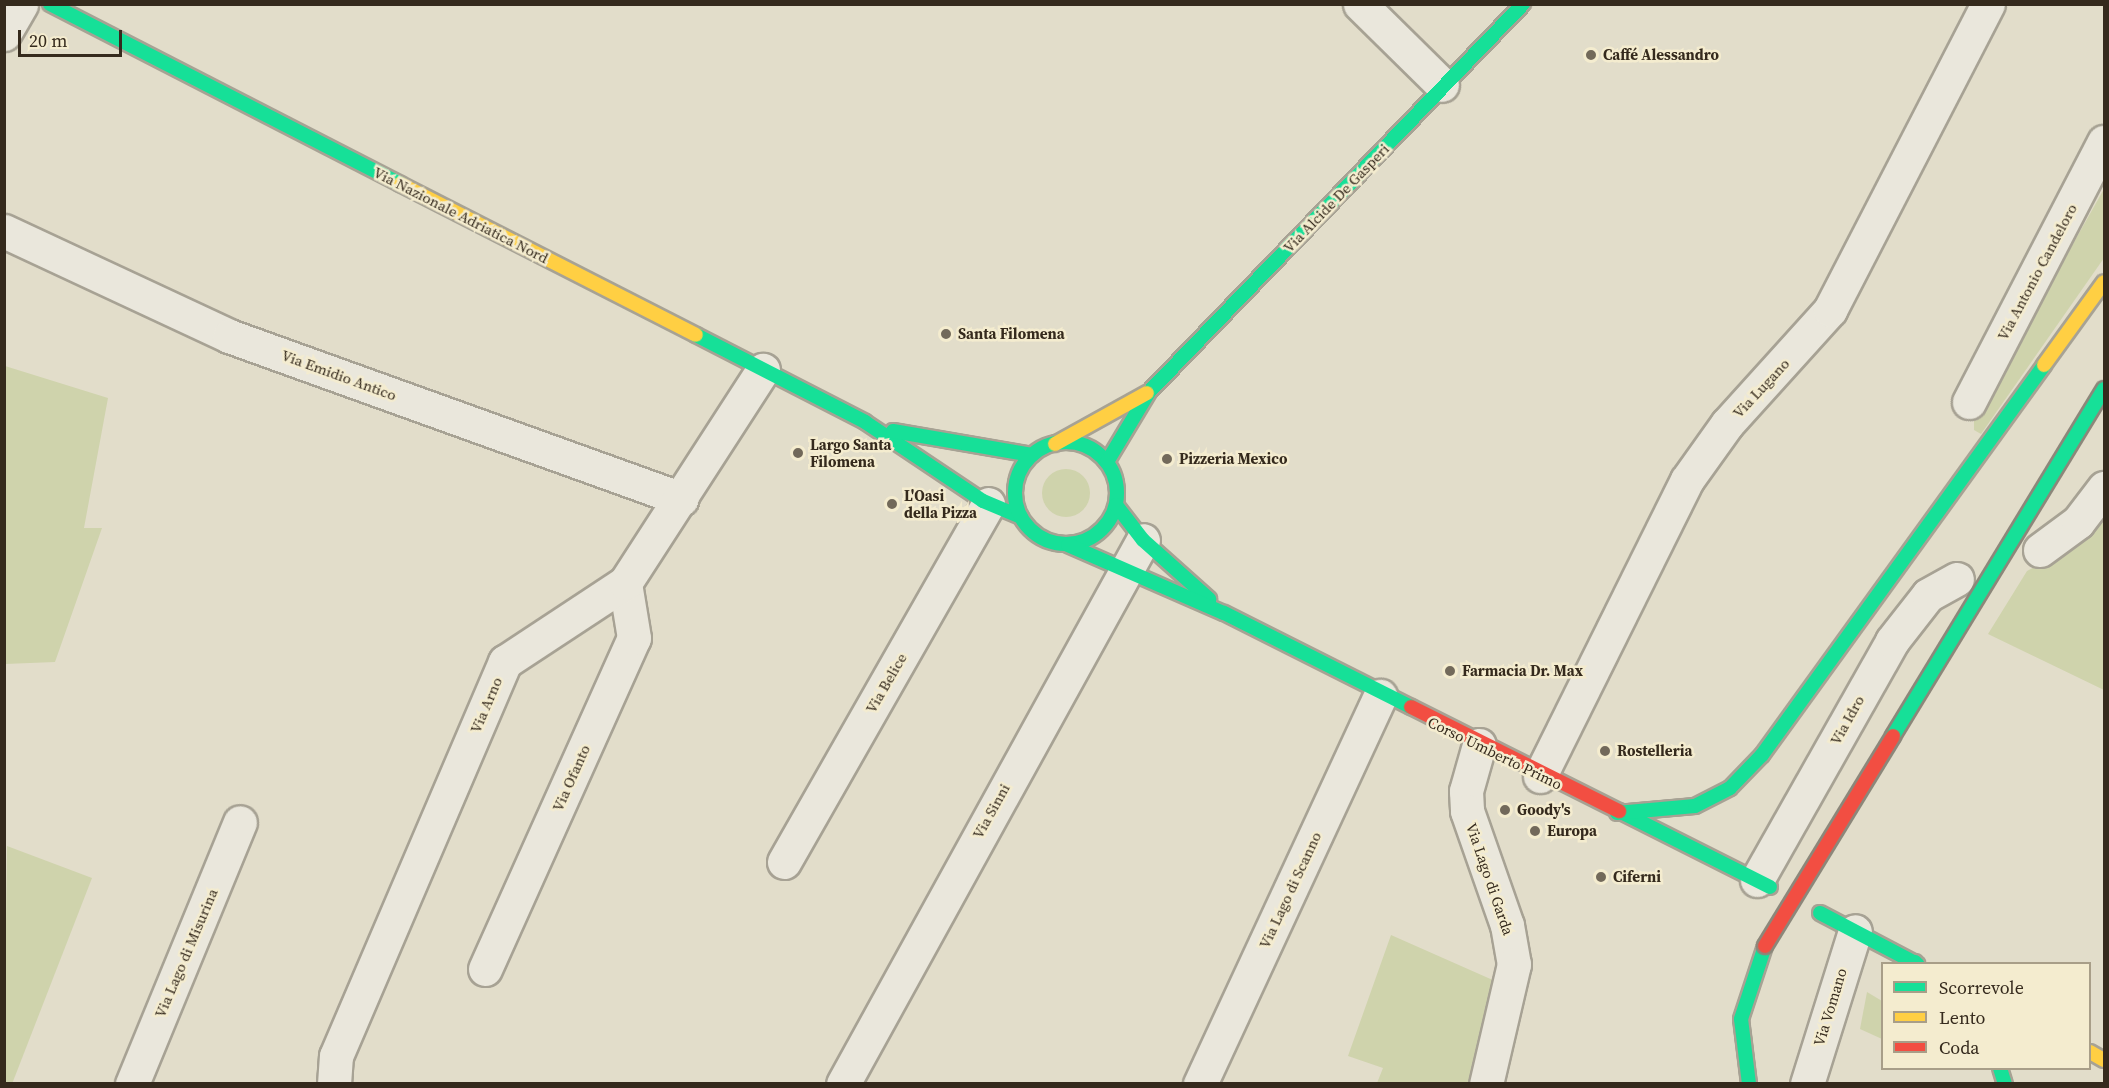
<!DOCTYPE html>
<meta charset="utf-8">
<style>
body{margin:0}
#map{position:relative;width:2109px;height:1088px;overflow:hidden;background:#e2ddca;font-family:"Source Serif 4",serif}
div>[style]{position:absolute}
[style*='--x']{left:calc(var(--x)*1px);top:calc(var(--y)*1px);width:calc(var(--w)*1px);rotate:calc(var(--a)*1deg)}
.green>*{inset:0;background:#cfd3ac}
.round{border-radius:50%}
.roads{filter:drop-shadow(2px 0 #a7a294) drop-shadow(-2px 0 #a7a294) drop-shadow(0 2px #a7a294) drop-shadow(0 -2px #a7a294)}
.street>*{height:33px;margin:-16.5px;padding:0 16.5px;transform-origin:16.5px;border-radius:16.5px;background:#eae7dc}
.fast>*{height:14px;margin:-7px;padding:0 7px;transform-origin:7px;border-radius:7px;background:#16e098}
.fast>.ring{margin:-7px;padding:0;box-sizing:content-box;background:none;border:14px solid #16e098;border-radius:50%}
.slow>*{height:14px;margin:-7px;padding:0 7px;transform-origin:7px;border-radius:7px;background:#ffcf43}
.jam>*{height:14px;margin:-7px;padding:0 7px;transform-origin:7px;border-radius:7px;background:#f24e42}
.bridges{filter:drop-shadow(2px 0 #8c877a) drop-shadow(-2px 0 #8c877a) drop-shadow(0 2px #8c877a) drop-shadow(0 -2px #8c877a)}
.fast-bridge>*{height:14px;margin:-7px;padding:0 7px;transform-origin:7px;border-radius:7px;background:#16e098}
.jam-bridge>*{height:14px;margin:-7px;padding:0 7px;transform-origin:7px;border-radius:7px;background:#f24e42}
.dots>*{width:16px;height:16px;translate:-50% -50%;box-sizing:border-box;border:3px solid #f4eccf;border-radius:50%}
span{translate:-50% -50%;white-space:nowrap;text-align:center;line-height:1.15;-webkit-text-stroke:5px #f4eccf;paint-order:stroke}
.poi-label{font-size:15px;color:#352a1d;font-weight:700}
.left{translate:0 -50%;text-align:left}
.street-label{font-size:15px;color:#352a1d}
.frame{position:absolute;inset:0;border:6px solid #352a1d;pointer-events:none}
.legend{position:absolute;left:1881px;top:962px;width:210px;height:108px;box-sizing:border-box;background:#f4eccf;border:2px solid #a89e88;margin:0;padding:8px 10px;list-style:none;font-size:18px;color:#352a1d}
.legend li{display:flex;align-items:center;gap:12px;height:30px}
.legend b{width:30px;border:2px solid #a89e88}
.scale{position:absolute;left:18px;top:30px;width:104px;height:27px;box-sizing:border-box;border:3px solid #352a1d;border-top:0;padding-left:8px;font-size:18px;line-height:21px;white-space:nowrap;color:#352a1d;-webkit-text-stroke:4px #f4eccf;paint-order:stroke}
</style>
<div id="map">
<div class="green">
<div style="clip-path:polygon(2104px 189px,2104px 258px,1981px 434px,1974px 430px,1974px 419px)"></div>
<div style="clip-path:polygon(5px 366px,108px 398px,84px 528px,102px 528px,55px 662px,5px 664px)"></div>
<div class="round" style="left:1042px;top:469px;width:48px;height:48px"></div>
<div style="clip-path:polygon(2104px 510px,2104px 690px,1988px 634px,2027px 571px,2073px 547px)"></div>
<div style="clip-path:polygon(7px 846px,92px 878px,12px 1084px,4px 1083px)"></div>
<div style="clip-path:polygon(1391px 935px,1495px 981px,1485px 1040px,1469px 1083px,1377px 1083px,1383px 1068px,1348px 1056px)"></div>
<div style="clip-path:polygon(1867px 992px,1882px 1001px,1882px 1039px,1860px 1029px)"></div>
</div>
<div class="roads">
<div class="street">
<div style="--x:1360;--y:4;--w:115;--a:44.6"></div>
<div style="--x:4;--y:34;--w:34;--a:-60"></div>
<div style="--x:4;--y:231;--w:248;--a:25"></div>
<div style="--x:229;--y:336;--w:481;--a:19.8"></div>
<div style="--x:1969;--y:402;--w:293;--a:-62.6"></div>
<div style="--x:2040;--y:550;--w:47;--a:-36.4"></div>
<div style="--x:2078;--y:522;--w:43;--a:-52.6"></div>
<div style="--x:1479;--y:745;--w:48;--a:105.8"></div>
<div style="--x:1466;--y:791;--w:20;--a:87"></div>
<div style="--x:1467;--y:811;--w:121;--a:70.7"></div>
<div style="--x:1507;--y:925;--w:40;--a:80"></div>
<div style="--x:1514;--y:964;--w:123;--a:103.1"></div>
<div style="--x:1540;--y:776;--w:330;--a:-63.6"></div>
<div style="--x:1687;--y:480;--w:69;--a:-54.5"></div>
<div style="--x:1727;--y:424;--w:154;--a:-47.9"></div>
<div style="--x:1830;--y:310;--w:344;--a:-62.7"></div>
<div style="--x:784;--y:862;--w:412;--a:-60.3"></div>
<div style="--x:1757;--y:880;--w:274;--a:-60.5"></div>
<div style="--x:1892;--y:641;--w:58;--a:-52"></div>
<div style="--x:1928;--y:595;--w:33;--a:-29"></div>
<div style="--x:485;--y:969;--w:363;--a:-65.8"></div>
<div style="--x:634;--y:638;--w:56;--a:-99.3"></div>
<div style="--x:132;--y:1084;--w:283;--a:-67.6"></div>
<div style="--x:334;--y:1084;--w:28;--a:-86"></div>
<div style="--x:336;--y:1056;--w:429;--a:-66.8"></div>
<div style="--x:505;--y:662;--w:144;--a:-33.4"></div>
<div style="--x:625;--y:583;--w:254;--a:-57.1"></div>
<div style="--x:843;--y:1084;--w:621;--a:-61.12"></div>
<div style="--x:1200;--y:1084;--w:428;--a:-65.1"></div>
<div style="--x:1807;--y:1084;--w:160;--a:-72.6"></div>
</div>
<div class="fast">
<div style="--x:50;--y:4;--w:394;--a:27.2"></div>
<div style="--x:696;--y:335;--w:190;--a:27.2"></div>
<div style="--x:865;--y:422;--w:142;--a:33.8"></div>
<div style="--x:983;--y:501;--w:41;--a:22.8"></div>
<div style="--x:893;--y:431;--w:141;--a:9.8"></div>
<div class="ring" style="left:1015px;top:442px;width:88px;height:88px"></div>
<div style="--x:1107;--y:462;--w:82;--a:-59"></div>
<div style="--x:1149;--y:392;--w:539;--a:-46.05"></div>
<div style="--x:1116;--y:505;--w:44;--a:52.4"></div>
<div style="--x:1143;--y:540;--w:89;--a:41.8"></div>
<div style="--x:1068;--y:545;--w:170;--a:23.6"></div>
<div style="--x:1224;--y:613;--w:209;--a:26.7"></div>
<div style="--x:1619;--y:811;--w:169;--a:26.7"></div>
<div style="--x:1617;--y:813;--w:78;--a:-5.1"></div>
<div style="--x:1695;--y:806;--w:39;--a:-27"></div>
<div style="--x:1730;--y:788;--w:46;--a:-45.9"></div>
<div style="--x:1762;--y:755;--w:481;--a:-54.1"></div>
<div style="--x:1820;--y:913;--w:110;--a:27.7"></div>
<div style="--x:1915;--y:962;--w:2;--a:90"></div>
<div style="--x:2000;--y:1068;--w:17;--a:73"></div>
<div style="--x:1749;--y:1084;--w:65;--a:-97"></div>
<div style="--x:1741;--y:1019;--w:77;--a:-71.8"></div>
</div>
<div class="slow">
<div style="--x:400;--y:184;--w:332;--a:27"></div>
<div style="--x:2044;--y:365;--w:102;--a:-54.1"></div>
<div style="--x:1055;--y:444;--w:105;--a:-29"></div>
<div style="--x:2090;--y:1052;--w:16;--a:30"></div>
</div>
<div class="jam">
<div style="--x:1411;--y:707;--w:233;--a:26.6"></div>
</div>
</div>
<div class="bridges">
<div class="fast-bridge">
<div style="--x:1893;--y:736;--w:406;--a:-58.7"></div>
</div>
<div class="jam-bridge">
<div style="--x:1765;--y:946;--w:246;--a:-58.6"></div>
</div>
</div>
<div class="dots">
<div style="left:1591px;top:55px;background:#72695a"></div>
<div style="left:946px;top:334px;background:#72695a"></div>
<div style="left:798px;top:453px;background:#72695a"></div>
<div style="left:1167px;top:459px;background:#72695a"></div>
<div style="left:892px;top:504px;background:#72695a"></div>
<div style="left:1450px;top:671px;background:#72695a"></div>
<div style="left:1605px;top:751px;background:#72695a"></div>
<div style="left:1505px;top:810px;background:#72695a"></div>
<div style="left:1535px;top:831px;background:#72695a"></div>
<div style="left:1601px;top:877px;background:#72695a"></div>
</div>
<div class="poi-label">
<span class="left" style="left:1603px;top:55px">Caffé Alessandro</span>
<span class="left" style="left:958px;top:334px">Santa Filomena</span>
<span class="left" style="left:810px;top:453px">Largo Santa<br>Filomena</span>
<span class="left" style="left:1179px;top:459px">Pizzeria Mexico</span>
<span class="left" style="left:904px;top:504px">L'Oasi<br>della Pizza</span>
<span class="left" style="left:1462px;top:671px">Farmacia Dr. Max</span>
<span class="left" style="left:1617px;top:751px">Rostelleria</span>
<span class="left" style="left:1517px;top:810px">Goody's</span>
<span class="left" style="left:1547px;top:831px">Europa</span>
<span class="left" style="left:1613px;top:877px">Ciferni</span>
</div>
<div class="street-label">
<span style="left:1336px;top:198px;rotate:-46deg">Via Alcide De Gasperi</span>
<span style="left:461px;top:215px;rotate:27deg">Via Nazionale Adriatica Nord</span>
<span style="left:2037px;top:272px;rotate:-62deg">Via Antonio Candeloro</span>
<span style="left:339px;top:375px;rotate:20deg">Via Emidio Antico</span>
<span style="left:1761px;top:388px;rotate:-47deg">Via Lugano</span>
<span style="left:886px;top:683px;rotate:-60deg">Via Belice</span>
<span style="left:486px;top:705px;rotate:-67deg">Via Arno</span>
<span style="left:1847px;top:720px;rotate:-61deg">Via Idro</span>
<span style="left:1495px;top:753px;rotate:26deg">Corso Umberto Primo</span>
<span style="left:571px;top:778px;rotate:-66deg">Via Ofanto</span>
<span style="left:991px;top:811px;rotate:-61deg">Via Sinni</span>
<span style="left:1490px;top:879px;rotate:71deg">Via Lago di Garda</span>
<span style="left:1290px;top:890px;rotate:-65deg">Via Lago di Scanno</span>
<span style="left:186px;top:953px;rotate:-67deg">Via Lago di Misurina</span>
<span style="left:1830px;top:1007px;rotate:-73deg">Via Vomano</span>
</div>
<div class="frame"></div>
<ul class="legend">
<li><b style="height:8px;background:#16e098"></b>Scorrevole</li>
<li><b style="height:8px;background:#ffcf43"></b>Lento</li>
<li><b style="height:8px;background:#f24e42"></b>Coda</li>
</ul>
<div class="scale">20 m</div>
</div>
